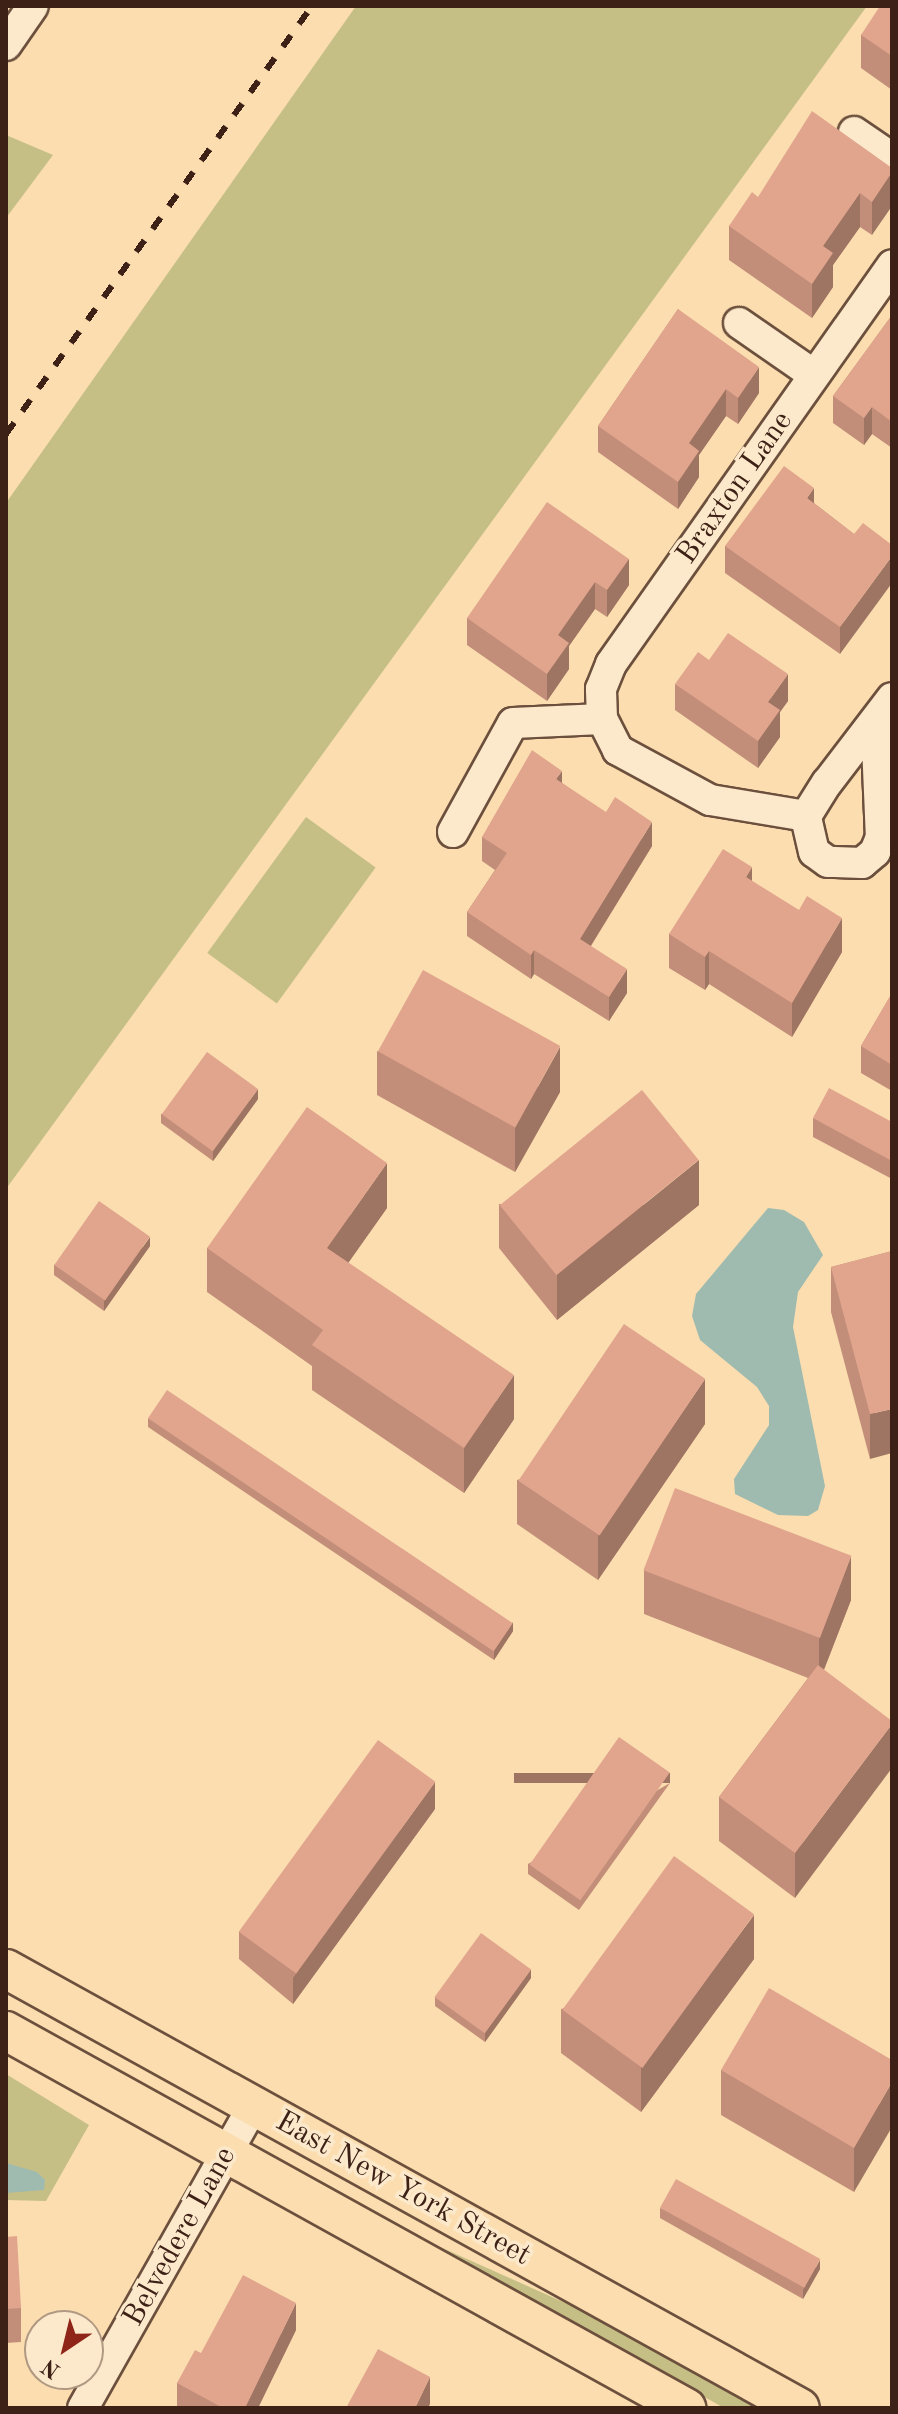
<!DOCTYPE html>
<style>
body{margin:0}
#map{position:relative;width:898px;height:2414px;overflow:hidden;background:#fbddaf;font-family:"Old Standard TT",serif}
div>[style]{position:absolute}
[style*='--x']{left:calc(var(--x)*1px);top:calc(var(--y)*1px);width:calc(var(--w)*1px);rotate:calc(var(--a)*1deg)}
.green>*{inset:0;background:#c5bf86;transform-origin:0 0}
.water>*{inset:0;background:#9fbbb0}
.roads{filter:drop-shadow(2px 0 #6c503d) drop-shadow(-2px 0 #6c503d) drop-shadow(0 2px #6c503d) drop-shadow(0 -2px #6c503d)}
.minor>*{height:30px;margin:-15px;padding:0 15px;transform-origin:15px;border-radius:15px;background:#fce9cb}
.major>*{height:38px;margin:-19px;padding:0 19px;transform-origin:19px;border-radius:19px;background:#fbddaf}
.rail>*{height:6px;margin-top:-3px;transform-origin:0;background:repeating-linear-gradient(90deg,#3d2117 0 14px,transparent 0 28px)}
.wall>*{inset:0;background:#c28e79}
.shaded-wall>*{inset:0;background:#9e7463;transform-origin:0 0}
.building>*{inset:0;background:#e1a58d;transform-origin:0 0}
span{translate:-50% -50%;white-space:nowrap;text-align:center;line-height:1.15;-webkit-text-stroke:7px #fce9cb;paint-order:stroke}
.street-label{font-size:30px;color:#3d2117}
.frame{position:absolute;inset:0;border:8px solid #3d2117;pointer-events:none}
.north{position:absolute;left:24px;top:2310px;width:80px;height:80px;box-sizing:border-box;background:#fce9cb;border:2px solid #b09983;border-radius:50%;rotate:215deg;font-size:22px;font-weight:700;line-height:32px;text-align:center;color:#3d2117}
.north::after{content:'';display:block;margin:auto;width:28px;height:36px;background:#8f2418;clip-path:polygon(50% 0,100% 100%,50% 72%,0 100%)}
</style>
<div id="map">
<div class="green">
<div style="clip-path:polygon(356px 6px,867px 6px,6px 1189px,6px 503px)"></div>
<div style="clip-path:polygon(6px 135px,53px 155px,6px 218px)"></div>
<div style="left:306px;top:817px;width:86px;height:168px;rotate:36deg"></div>
<div style="clip-path:polygon(6px 2074px,89px 2125px,46px 2201px,6px 2200px)"></div>
<div style="clip-path:polygon(438px 2246px,590px 2314px,760px 2408px,724px 2408px)"></div>
</div>
<div class="water">
<div style="clip-path:polygon(768px 1208px,784px 1210px,804px 1222px,823px 1255px,798px 1292px,793px 1327px,825px 1486px,818px 1510px,808px 1516px,778px 1515px,735px 1494px,734px 1479px,769px 1425px,769px 1406px,757px 1387px,700px 1340px,692px 1316px,696px 1294px)"></div>
<div style="clip-path:polygon(6px 2163px,37px 2172px,45px 2180px,44px 2190px,6px 2193px)"></div>
</div>
<div class="roads">
<div class="minor">
<div style="--x:6;--y:45;--w:47;--a:-55.3"></div>
<div style="--x:854;--y:132;--w:46;--a:34.4"></div>
<div style="--x:739;--y:323;--w:91;--a:34.7"></div>
<div style="--x:876;--y:720;--w:117;--a:87.6"></div>
<div style="--x:881;--y:837;--w:16;--a:112"></div>
<div style="--x:875;--y:852;--w:17;--a:140"></div>
<div style="--x:862;--y:863;--w:34;--a:-178"></div>
<div style="--x:828;--y:862;--w:17;--a:-144"></div>
<div style="--x:814;--y:852;--w:37;--a:-103"></div>
<div style="--x:806;--y:816;--w:39;--a:-58"></div>
<div style="--x:827;--y:783;--w:107;--a:-52.6"></div>
<div style="--x:806;--y:816;--w:97;--a:-170.5"></div>
<div style="--x:710;--y:800;--w:105;--a:-151.5"></div>
<div style="--x:618;--y:750;--w:35;--a:-117"></div>
<div style="--x:602;--y:719;--w:30;--a:-92"></div>
<div style="--x:601;--y:689;--w:27;--a:-68"></div>
<div style="--x:611;--y:664;--w:488;--a:-54.8"></div>
<div style="--x:453;--y:832;--w:124;--a:-61.2"></div>
<div style="--x:513;--y:723;--w:89;--a:-2.6"></div>
<div style="--x:83;--y:2408;--w:347;--a:-60.6"></div>
</div>
<div class="major">
<div style="--x:6;--y:1969;--w:907;--a:28.94"></div>
<div style="--x:6;--y:2031;--w:778;--a:29"></div>
</div>
</div>
<div class="rail">
<div style="--x:6;--y:434;--w:526;--a:-54.44"></div>
</div>
<div class="wall">
<div style="clip-path:polygon(892px 6px,892px 90px,861px 68px,861px 35px)"></div>
<div style="clip-path:polygon(892px 168px,872px 235px,860px 227px,833px 265px,833px 287px,812px 318px,729px 260px,729px 226px,758px 197px)"></div>
<div style="clip-path:polygon(678px 309px,759px 393px,738px 424px,726px 416px,699px 455px,699px 477px,678px 509px,598px 452px,598px 426px)"></div>
<div style="clip-path:polygon(892px 315px,892px 448px,872px 434px,864px 445px,833px 423px,833px 396px)"></div>
<div style="clip-path:polygon(814px 503px,854px 534px,840px 654px,725px 573px,725px 546px)"></div>
<div style="clip-path:polygon(629px 559px,629px 585px,607px 617px,595px 609px,569px 646px,569px 669px,547px 701px,467px 645px,467px 618px)"></div>
<div style="clip-path:polygon(675px 684px,788px 701px,780px 712px,780px 737px,758px 768px,675px 710px)"></div>
<div style="clip-path:polygon(562px 783px,652px 846px,591px 946px,627px 993px,609px 1021px,534px 974px,531px 979px,467px 936px,467px 912px,495px 870px,482px 861px,482px 837px)"></div>
<div style="clip-path:polygon(752px 881px,842px 952px,792px 1037px,709px 984px,705px 990px,669px 968px,669px 934px)"></div>
<div style="clip-path:polygon(892px 993px,892px 1091px,861px 1073px,861px 1046px)"></div>
<div style="clip-path:polygon(377px 1051px,560px 1092px,515px 1172px,377px 1095px)"></div>
<div style="clip-path:polygon(258px 1099px,213px 1161px,161px 1123px,161px 1114px)"></div>
<div style="clip-path:polygon(813px 1118px,892px 1122px,892px 1179px,813px 1137px)"></div>
<div style="clip-path:polygon(499px 1204px,699px 1205px,557px 1320px,499px 1248px)"></div>
<div style="clip-path:polygon(387px 1208px,348px 1263px,514px 1419px,464px 1493px,312px 1390px,312px 1366px,207px 1292px,207px 1248px)"></div>
<div style="clip-path:polygon(150px 1246px,104px 1311px,54px 1275px,54px 1265px)"></div>
<div style="clip-path:polygon(892px 1251px,870px 1459px,831px 1312px,831px 1267px)"></div>
<div style="clip-path:polygon(148px 1418px,513px 1631px,494px 1660px,148px 1427px)"></div>
<div style="clip-path:polygon(705px 1424px,598px 1580px,517px 1524px,517px 1480px)"></div>
<div style="clip-path:polygon(892px 1523px,892px 1571px,891px 1568px)"></div>
<div style="clip-path:polygon(644px 1570px,851px 1600px,824px 1670px,795px 1898px,719px 1841px,719px 1797px,808px 1678px,644px 1614px)"></div>
<div style="clip-path:polygon(670px 1783px,579px 1910px,528px 1874px,528px 1864px)"></div>
<div style="clip-path:polygon(435px 1809px,293px 2004px,239px 1959px,239px 1932px)"></div>
<div style="clip-path:polygon(754px 1959px,641px 2112px,561px 2053px,561px 2009px)"></div>
<div style="clip-path:polygon(531px 1978px,485px 2042px,435px 2006px,435px 1997px)"></div>
<div style="clip-path:polygon(892px 2060px,854px 2192px,721px 2115px,721px 2070px)"></div>
<div style="clip-path:polygon(660px 2208px,820px 2269px,803px 2299px,660px 2218px)"></div>
<div style="clip-path:polygon(6px 2237px,21px 2308px,21px 2342px,6px 2343px)"></div>
<div style="clip-path:polygon(296px 2330px,258px 2408px,177px 2408px,177px 2383px,201px 2353px)"></div>
</div>
<div class="shaded-wall">
<div style="clip-path:polygon(892px 172px,892px 206px,872px 235px,872px 202px)"></div>
<div style="clip-path:polygon(860px 193px,860px 227px,833px 265px,833px 287px,812px 318px,812px 284px,823px 246px)"></div>
<div style="clip-path:polygon(759px 367px,759px 393px,738px 424px,738px 398px)"></div>
<div style="clip-path:polygon(726px 389px,726px 416px,699px 455px,699px 477px,678px 509px,678px 482px,689px 443px)"></div>
<div style="clip-path:polygon(872px 407px,872px 434px,864px 445px,864px 418px)"></div>
<div style="clip-path:polygon(814px 488px,814px 515px,807px 498px)"></div>
<div style="clip-path:polygon(892px 556px,892px 583px,840px 654px,840px 627px)"></div>
<div style="clip-path:polygon(629px 559px,629px 585px,607px 617px,607px 590px)"></div>
<div style="clip-path:polygon(595px 582px,595px 609px,569px 646px,569px 669px,547px 701px,547px 674px,558px 635px)"></div>
<div style="clip-path:polygon(788px 674px,788px 701px,780px 712px,780px 737px,758px 768px,758px 741px,768px 702px)"></div>
<div style="clip-path:polygon(562px 771px,562px 795px,556px 779px)"></div>
<div style="clip-path:polygon(652px 822px,652px 846px,580px 963px,580px 939px)"></div>
<div style="clip-path:polygon(752px 867px,752px 901px,746px 877px)"></div>
<div style="clip-path:polygon(842px 918px,842px 952px,792px 1037px,792px 1003px)"></div>
<div style="clip-path:polygon(534px 950px,534px 974px,531px 979px,531px 955px)"></div>
<div style="clip-path:polygon(709px 951px,709px 984px,705px 990px,705px 957px)"></div>
<div style="clip-path:polygon(627px 969px,627px 993px,609px 1021px,609px 997px)"></div>
<div style="clip-path:polygon(560px 1047px,560px 1092px,515px 1172px,515px 1128px)"></div>
<div style="clip-path:polygon(258px 1089px,258px 1099px,213px 1161px,213px 1151px)"></div>
<div style="clip-path:polygon(699px 1160px,699px 1205px,557px 1320px,557px 1275px)"></div>
<div style="clip-path:polygon(387px 1163px,387px 1208px,327px 1293px,327px 1248px)"></div>
<div style="clip-path:polygon(150px 1237px,150px 1246px,104px 1311px,104px 1301px)"></div>
<div style="clip-path:polygon(514px 1375px,514px 1419px,464px 1493px,464px 1448px)"></div>
<div style="clip-path:polygon(705px 1379px,705px 1424px,598px 1580px,598px 1536px)"></div>
<div style="clip-path:polygon(892px 1409px,892px 1453px,870px 1459px,870px 1414px)"></div>
<div style="clip-path:polygon(851px 1556px,851px 1600px,819px 1682px,819px 1638px)"></div>
<div style="clip-path:polygon(513px 1622px,513px 1631px,494px 1660px,494px 1650px)"></div>
<div style="clip-path:polygon(892px 1724px,892px 1768px,795px 1898px,795px 1853px)"></div>
<div style="left:670px;top:1773px;width:10px;height:156px;rotate:90deg"></div>
<div style="clip-path:polygon(435px 1782px,435px 1809px,293px 2004px,293px 1978px)"></div>
<div style="clip-path:polygon(754px 1915px,754px 1959px,641px 2112px,641px 2067px)"></div>
<div style="clip-path:polygon(531px 1969px,531px 1978px,485px 2042px,485px 2033px)"></div>
<div style="clip-path:polygon(892px 2082px,892px 2127px,854px 2192px,854px 2148px)"></div>
<div style="clip-path:polygon(820px 2260px,820px 2269px,803px 2299px,803px 2290px)"></div>
<div style="clip-path:polygon(296px 2303px,296px 2330px,258px 2408px,245px 2408px)"></div>
<div style="clip-path:polygon(430px 2377px,430px 2404px,428px 2408px,415px 2408px)"></div>
</div>
<div class="building">
<div style="clip-path:polygon(880px 6px,892px 6px,892px 56px,861px 35px)"></div>
<div style="clip-path:polygon(812px 111px,892px 168px,892px 172px,872px 202px,860px 193px,823px 246px,833px 253px,812px 284px,729px 226px,752px 192px,758px 197px)"></div>
<div style="clip-path:polygon(678px 309px,759px 367px,738px 398px,726px 389px,689px 443px,699px 451px,678px 482px,598px 426px)"></div>
<div style="clip-path:polygon(892px 315px,892px 422px,872px 407px,864px 418px,833px 396px)"></div>
<div style="clip-path:polygon(784px 466px,814px 488px,807px 498px,854px 534px,863px 523px,892px 545px,892px 556px,840px 627px,725px 546px)"></div>
<div style="clip-path:polygon(547px 502px,629px 559px,607px 590px,595px 582px,558px 635px,569px 643px,547px 674px,467px 618px)"></div>
<div style="clip-path:polygon(728px 633px,788px 674px,768px 702px,780px 710px,758px 741px,675px 684px,698px 652px,709px 660px)"></div>
<div style="clip-path:polygon(532px 750px,562px 771px,556px 779px,606px 812px,615px 797px,652px 822px,580px 939px,627px 969px,609px 997px,534px 950px,531px 955px,467px 912px,507px 853px,482px 837px)"></div>
<div style="clip-path:polygon(723px 849px,752px 867px,746px 877px,799px 910px,807px 896px,842px 918px,792px 1003px,709px 951px,705px 957px,669px 934px)"></div>
<div style="left:423px;top:970px;width:157px;height:93px;rotate:29deg"></div>
<div style="clip-path:polygon(892px 993px,892px 1065px,861px 1046px)"></div>
<div style="left:207px;top:1052px;width:63px;height:77px;rotate:36deg"></div>
<div style="clip-path:polygon(829px 1088px,892px 1122px,892px 1161px,813px 1118px)"></div>
<div style="left:642px;top:1090px;width:90px;height:183px;rotate:51deg"></div>
<div style="clip-path:polygon(307px 1107px,387px 1163px,327px 1248px,514px 1375px,464px 1448px,312px 1345px,323px 1330px,207px 1248px)"></div>
<div style="left:99px;top:1201px;width:62px;height:78px;rotate:35deg"></div>
<div style="clip-path:polygon(892px 1251px,892px 1409px,870px 1414px,831px 1267px)"></div>
<div style="left:624px;top:1324px;width:98px;height:189px;rotate:34deg"></div>
<div style="left:167px;top:1390px;width:417px;height:34px;rotate:34deg"></div>
<div style="left:675px;top:1488px;width:189px;height:88px;rotate:21deg"></div>
<div style="clip-path:polygon(818px 1665px,892px 1721px,892px 1724px,795px 1853px,719px 1797px)"></div>
<div style="left:619px;top:1737px;width:62px;height:156px;rotate:35deg"></div>
<div style="left:378px;top:1740px;width:71px;height:237px;rotate:36deg"></div>
<div style="left:674px;top:1856px;width:99px;height:190px;rotate:36deg"></div>
<div style="left:481px;top:1933px;width:62px;height:79px;rotate:36deg"></div>
<div style="clip-path:polygon(769px 1988px,892px 2060px,892px 2082px,854px 2148px,721px 2070px)"></div>
<div style="left:676px;top:2179px;width:165px;height:33px;rotate:29deg"></div>
<div style="clip-path:polygon(17px 2236px,21px 2308px,6px 2309px,6px 2237px)"></div>
<div style="clip-path:polygon(243px 2275px,296px 2303px,245px 2408px,223px 2408px,177px 2383px,195px 2350px,201px 2353px)"></div>
<div style="clip-path:polygon(378px 2349px,430px 2377px,415px 2408px,346px 2408px)"></div>
</div>
<div class="street-label">
<span style="left:735px;top:488px;rotate:-55deg">Braxton Lane</span>
<span style="left:403px;top:2189px;rotate:29deg">East New York Street</span>
<span style="left:180px;top:2237px;rotate:-61deg">Belvedere Lane</span>
</div>
<div class="frame"></div>
<div class="north">N</div>
</div>
